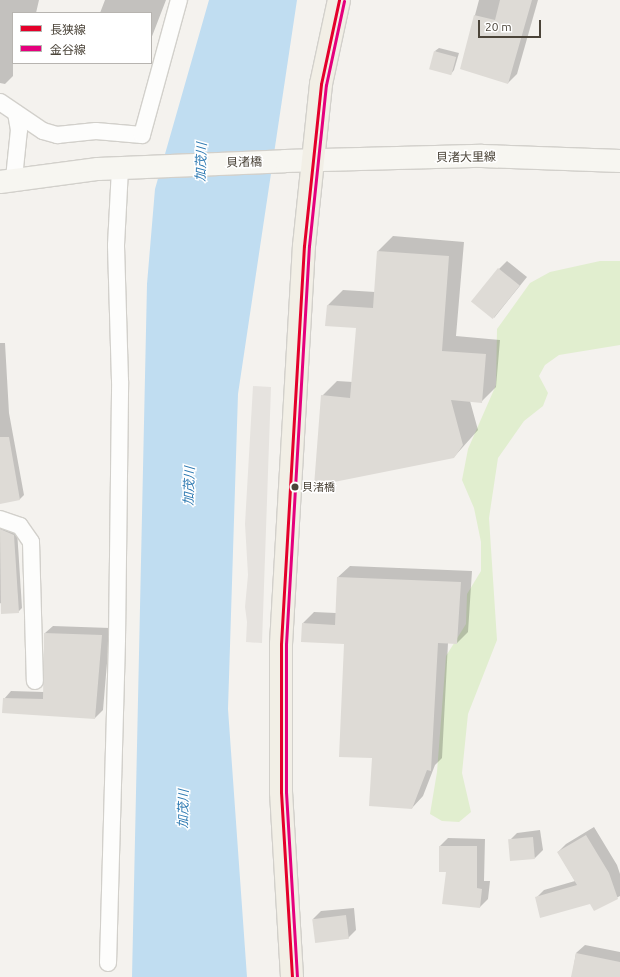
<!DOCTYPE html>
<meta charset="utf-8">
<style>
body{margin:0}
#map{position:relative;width:620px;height:977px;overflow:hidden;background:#f4f2ee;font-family:Ubuntu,"Noto Sans JP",sans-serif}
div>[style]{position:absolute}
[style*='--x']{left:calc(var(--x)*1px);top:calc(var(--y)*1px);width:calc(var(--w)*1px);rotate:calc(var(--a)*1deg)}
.green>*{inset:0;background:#e1eecf}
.parking>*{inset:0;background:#e6e3df}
.water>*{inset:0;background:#c0ddf1}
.shadow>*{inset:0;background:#0003}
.building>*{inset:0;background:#dedbd6;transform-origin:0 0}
.roads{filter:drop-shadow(1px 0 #d2d0cb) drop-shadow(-1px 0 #d2d0cb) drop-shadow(0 1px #d2d0cb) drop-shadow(0 -1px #d2d0cb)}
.street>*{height:16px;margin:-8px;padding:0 8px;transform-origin:8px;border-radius:8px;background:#fdfdfc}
.secondary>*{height:22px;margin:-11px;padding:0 11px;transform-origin:11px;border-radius:11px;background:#f7f6f1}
.primary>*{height:22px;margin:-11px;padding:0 11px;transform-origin:11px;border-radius:11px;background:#f2efe6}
.bus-1>*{height:3px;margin:-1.5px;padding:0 1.5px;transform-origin:1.5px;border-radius:1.5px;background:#e4002b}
.bus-2>*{height:3px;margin:-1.5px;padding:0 1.5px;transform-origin:1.5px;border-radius:1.5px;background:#e5007d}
.dots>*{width:11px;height:11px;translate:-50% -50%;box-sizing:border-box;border:2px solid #fff;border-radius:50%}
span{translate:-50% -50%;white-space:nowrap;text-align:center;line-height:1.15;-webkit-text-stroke:3px #fff;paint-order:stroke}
.bus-label{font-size:11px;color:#4b4439}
.left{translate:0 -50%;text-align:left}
.street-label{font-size:12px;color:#4b4439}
.water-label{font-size:13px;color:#2e7ab2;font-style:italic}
.legend{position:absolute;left:12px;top:12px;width:140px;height:52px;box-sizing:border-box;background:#fff;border:1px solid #b7b4b0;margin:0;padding:5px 7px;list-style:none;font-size:12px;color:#4b4439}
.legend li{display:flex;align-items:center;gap:8px;height:20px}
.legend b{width:20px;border:1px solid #b7b4b0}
.scale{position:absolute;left:478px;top:20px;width:63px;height:18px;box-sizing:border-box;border:2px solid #4b4439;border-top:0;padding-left:5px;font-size:12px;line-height:14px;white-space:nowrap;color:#4b4439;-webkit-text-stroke:3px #fff;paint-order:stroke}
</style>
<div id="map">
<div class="green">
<div style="clip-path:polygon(600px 261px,620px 261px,620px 345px,559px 355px,545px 365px,539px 376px,548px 393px,543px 406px,524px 421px,498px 458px,489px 518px,497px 640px,468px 714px,462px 773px,471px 812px,459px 822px,442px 821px,430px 814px,437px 772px,446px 656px,466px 624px,467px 594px,481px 571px,481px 542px,474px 508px,462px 480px,468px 449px,496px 385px,497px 329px,530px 283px,550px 272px)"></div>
</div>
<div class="parking">
<div style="clip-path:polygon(253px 386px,271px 387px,262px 643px,246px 642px,247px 622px,245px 607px,248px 575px,245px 524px)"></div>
</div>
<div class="water">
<div style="clip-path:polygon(209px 0,297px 0,238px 394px,228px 709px,247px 977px,132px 977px,147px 284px,155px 189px)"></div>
</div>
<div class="shadow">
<div style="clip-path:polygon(0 0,39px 0,36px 13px,13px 13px,13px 76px,5px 84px,0 83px)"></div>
<div style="clip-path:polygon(105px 0,166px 0,151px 39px,151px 13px,100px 13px)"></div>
<div style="clip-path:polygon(479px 0,538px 0,517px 74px,508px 83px,461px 68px)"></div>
<div style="clip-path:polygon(439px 48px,459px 53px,454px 70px,451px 74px,435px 51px)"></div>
<div style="clip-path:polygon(393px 236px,464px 242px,456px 336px,500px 340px,496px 387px,481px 402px,470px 401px,478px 430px,454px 457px,322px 396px,337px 381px,353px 382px,357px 327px,326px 325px,328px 305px,343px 290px,375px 292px,378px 251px)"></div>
<div style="clip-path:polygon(507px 261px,527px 277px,494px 318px,499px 269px)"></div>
<div style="clip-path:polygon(0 343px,5px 343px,9px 413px,24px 495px,20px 499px,0 503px)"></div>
<div style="clip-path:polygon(0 529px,17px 530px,22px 608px,18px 612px,0 603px)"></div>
<div style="clip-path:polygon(350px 566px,472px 571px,468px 632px,457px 643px,448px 643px,442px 758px,435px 765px,423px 796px,412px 808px,373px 757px,345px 643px,303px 623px,314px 612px,336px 613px,338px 577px)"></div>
<div style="clip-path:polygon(53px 626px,110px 628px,103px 710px,95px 718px,4px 699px,11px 691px,44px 692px,45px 633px)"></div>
<div style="clip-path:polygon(594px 827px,617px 865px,620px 874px,620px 896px,594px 909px,591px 903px,536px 898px,544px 890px,575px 881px,558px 852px,566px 844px)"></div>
<div style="clip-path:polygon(540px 830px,543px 850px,535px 858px,509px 841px,517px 833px)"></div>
<div style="clip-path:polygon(448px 838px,485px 839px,484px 881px,490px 881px,488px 899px,480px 907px,440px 846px)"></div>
<div style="clip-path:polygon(354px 908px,356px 930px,348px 938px,313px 919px,321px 911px)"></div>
<div style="clip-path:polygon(585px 945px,620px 952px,620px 977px,572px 977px,576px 953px)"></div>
</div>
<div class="building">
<div style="clip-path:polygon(500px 0,532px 0,508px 84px,460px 69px,474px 15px,495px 20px)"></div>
<div style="left:434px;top:51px;width:23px;height:19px;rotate:15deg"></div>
<div style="clip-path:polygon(377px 251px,449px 256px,442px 351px,486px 354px,482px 403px,451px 400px,463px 445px,454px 458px,314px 486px,321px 395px,350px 398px,356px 328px,325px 326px,327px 305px,373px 308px)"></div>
<div style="left:498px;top:268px;width:28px;height:43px;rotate:39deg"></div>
<div style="clip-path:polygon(0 437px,9px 437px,20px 500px,0 504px)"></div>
<div style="clip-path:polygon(0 529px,14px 535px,19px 613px,1px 614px)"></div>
<div style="clip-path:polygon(337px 577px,461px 582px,457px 644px,438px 643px,431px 771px,427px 770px,412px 809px,369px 806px,372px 758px,339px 757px,344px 644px,301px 642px,302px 623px,335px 625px)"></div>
<div style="clip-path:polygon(44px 633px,102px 635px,95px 719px,2px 713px,3px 698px,43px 699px)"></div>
<div style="clip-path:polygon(586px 835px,609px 873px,618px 899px,594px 911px,590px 904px,540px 918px,535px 897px,577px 885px,557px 852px)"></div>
<div style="left:533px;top:837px;width:22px;height:25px;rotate:85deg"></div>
<div style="clip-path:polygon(439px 846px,477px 846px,477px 888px,482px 889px,480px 908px,442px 904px,446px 872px,439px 872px)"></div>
<div style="left:346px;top:915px;width:24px;height:34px;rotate:83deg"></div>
<div style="clip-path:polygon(576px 953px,620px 962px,620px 977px,571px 977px)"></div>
</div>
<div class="roads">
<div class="street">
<div style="--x:0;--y:102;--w:52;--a:34"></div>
<div style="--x:43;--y:131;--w:15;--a:16"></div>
<div style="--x:57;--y:135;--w:39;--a:-6"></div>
<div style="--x:96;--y:131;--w:46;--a:5"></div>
<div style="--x:142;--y:135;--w:140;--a:-74.7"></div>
<div style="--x:14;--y:178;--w:48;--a:-84.1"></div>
<div style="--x:19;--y:130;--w:17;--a:-100"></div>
<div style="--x:0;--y:519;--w:21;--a:19"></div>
<div style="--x:20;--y:526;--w:19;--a:55"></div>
<div style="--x:31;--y:542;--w:139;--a:88.4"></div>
<div style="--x:108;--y:963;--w:324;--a:-88.4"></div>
<div style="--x:117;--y:639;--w:258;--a:-89.3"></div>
<div style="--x:120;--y:381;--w:136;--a:-91.7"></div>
<div style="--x:116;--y:245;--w:77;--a:-87"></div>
</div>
<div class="secondary">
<div style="--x:0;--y:182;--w:99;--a:-7.6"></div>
<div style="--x:98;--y:169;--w:187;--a:-2.4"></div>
<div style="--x:285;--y:161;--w:197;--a:-1.5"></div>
<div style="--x:482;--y:156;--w:138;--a:2.1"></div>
</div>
<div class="primary">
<div style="--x:292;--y:977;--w:185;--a:-93.4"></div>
<div style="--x:281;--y:792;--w:148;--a:-90"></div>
<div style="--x:281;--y:644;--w:399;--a:-86.7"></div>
<div style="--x:304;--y:246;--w:163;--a:-84"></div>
<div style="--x:321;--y:84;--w:86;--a:-77.9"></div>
</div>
</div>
<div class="bus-1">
<div style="--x:292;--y:977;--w:185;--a:-93.4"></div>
<div style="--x:281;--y:792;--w:148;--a:-90"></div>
<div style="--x:281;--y:644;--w:399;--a:-86.7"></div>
<div style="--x:304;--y:246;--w:163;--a:-84"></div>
<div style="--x:321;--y:84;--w:86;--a:-77.9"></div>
</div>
<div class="bus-2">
<div style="--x:297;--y:977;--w:185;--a:-93.4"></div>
<div style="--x:286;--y:792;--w:148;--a:-90"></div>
<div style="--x:286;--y:644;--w:399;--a:-86.7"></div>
<div style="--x:309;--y:246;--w:162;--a:-84"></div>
<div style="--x:326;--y:85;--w:86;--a:-77.9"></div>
</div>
<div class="dots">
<div style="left:295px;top:487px;background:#4b4439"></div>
</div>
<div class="bus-label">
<span class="left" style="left:302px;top:487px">貝渚橋</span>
</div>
<div class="street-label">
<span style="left:466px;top:157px;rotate:-1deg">貝渚大里線</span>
<span style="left:244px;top:162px;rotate:-2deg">貝渚橋</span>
</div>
<div class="water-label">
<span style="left:201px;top:162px;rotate:-88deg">加茂川</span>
<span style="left:189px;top:486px;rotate:-88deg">加茂川</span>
<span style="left:183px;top:809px;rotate:-89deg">加茂川</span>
</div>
<ul class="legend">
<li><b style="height:5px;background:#e4002b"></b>長狭線</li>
<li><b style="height:5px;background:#e5007d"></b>金谷線</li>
</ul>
<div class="scale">20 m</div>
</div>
